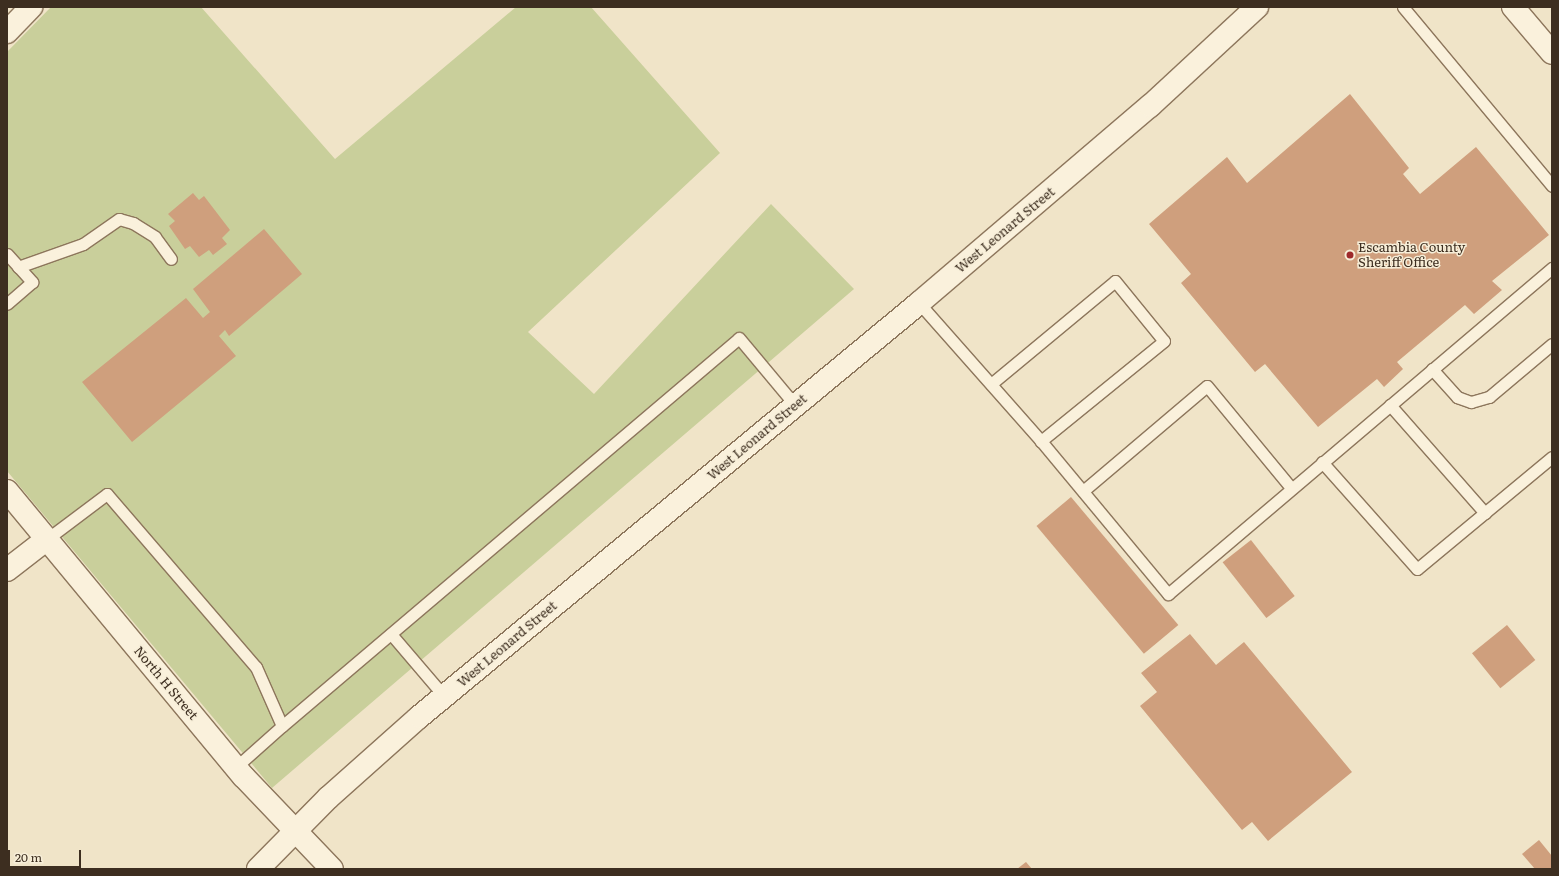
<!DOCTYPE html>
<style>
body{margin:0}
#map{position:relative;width:1559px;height:876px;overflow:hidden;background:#f0e4c8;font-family:Literata,serif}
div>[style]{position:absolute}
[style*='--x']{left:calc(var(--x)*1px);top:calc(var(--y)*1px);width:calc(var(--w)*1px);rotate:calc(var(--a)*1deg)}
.green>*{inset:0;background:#c9cf9b}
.building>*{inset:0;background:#cf9f7d;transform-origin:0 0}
.roads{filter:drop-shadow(1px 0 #8d765c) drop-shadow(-1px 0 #8d765c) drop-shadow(0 1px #8d765c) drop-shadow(0 -1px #8d765c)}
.service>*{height:11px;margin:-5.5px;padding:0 5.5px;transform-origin:5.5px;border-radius:5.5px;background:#faf1dc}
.minor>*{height:22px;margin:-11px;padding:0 11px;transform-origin:11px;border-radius:11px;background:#faf1dc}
.tertiary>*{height:22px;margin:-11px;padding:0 11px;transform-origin:11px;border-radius:11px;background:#faf1dc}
.dots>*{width:11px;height:11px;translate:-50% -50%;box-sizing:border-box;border:2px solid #f7eed8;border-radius:50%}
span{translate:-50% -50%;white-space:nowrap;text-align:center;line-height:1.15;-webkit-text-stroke:3px #f7eed8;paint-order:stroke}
.street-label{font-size:13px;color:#3d2e20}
.poi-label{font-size:13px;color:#3d2e20}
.left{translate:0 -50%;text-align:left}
.frame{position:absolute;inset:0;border:8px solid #3d2e20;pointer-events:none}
.scale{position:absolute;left:8px;top:850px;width:73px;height:18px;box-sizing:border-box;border:2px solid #3d2e20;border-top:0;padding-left:5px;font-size:12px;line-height:14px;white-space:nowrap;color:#3d2e20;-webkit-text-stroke:3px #f7eed8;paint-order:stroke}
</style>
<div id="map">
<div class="green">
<div style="clip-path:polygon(51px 7px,201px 7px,335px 159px,516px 7px,591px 7px,720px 153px,528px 332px,594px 394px,771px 204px,854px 289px,272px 788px,7px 471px,7px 52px)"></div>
</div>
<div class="building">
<div style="clip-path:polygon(1350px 94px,1409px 168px,1403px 174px,1420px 194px,1476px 147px,1549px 235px,1492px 281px,1502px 290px,1474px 314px,1465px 305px,1397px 362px,1403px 369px,1384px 387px,1377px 379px,1318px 427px,1265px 364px,1255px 372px,1181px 283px,1191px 274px,1149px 224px,1227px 157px,1247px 183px)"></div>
<div style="clip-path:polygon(193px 193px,199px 200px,204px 196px,230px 230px,222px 238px,227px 244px,213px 255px,209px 250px,199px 257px,190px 246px,185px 249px,169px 226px,175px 221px,168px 214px)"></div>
<div style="clip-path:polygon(264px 229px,302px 274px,229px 336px,225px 330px,219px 336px,236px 356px,132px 442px,82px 382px,186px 298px,203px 318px,210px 312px,193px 289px)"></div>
<div style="left:1071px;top:497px;width:167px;height:45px;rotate:50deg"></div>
<div style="left:1251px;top:540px;width:71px;height:36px;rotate:52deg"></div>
<div style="left:1507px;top:625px;width:45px;height:45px;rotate:51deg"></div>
<div style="clip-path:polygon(1190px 634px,1216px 665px,1244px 642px,1352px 772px,1268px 841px,1252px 822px,1242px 830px,1140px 706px,1157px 692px,1141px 673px)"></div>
<div style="clip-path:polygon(1539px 840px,1552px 856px,1552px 869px,1535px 869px,1522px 854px)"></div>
<div style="clip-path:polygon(1026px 862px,1032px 869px,1017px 869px)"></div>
</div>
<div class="roads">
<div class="service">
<div style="--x:1403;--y:7;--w:233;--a:50.2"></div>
<div style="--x:7;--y:254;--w:38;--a:48"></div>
<div style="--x:32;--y:282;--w:33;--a:139"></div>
<div style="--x:18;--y:267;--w:69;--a:-19.5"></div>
<div style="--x:83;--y:244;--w:44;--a:-34.8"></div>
<div style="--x:119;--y:219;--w:15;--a:16"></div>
<div style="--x:133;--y:223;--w:26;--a:32"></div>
<div style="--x:155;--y:237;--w:27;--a:54"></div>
<div style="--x:919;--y:303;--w:184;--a:48.5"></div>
<div style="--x:1041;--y:441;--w:199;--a:50.3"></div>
<div style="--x:1168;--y:594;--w:504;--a:-40.33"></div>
<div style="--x:1432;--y:369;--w:38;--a:48"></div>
<div style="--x:1457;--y:397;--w:15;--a:20"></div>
<div style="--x:1471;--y:402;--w:19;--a:-16"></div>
<div style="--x:1489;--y:397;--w:82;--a:-40.1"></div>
<div style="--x:991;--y:384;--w:161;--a:-39.7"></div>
<div style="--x:1115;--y:281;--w:77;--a:50.8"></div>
<div style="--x:1164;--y:341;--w:159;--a:140.9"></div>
<div style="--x:1390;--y:405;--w:144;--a:48.7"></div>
<div style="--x:1322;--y:462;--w:143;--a:48.4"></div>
<div style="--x:1417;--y:569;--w:175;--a:-39.7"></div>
<div style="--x:1083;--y:491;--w:162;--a:-40.3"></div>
<div style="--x:1207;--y:386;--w:132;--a:50.5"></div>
<div style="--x:47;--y:539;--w:75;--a:-36.9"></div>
<div style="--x:107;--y:494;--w:228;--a:49.3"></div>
<div style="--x:256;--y:667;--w:64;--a:66.2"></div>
<div style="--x:282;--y:726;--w:62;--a:138.3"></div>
<div style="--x:391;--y:634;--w:82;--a:49.5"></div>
<div style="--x:282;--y:726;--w:599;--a:-40.33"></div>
<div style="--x:739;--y:338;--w:87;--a:50.1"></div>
</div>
<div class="minor">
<div style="--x:1513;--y:7;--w:60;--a:49.7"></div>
<div style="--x:7;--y:32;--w:35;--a:-46"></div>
<div style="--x:7;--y:491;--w:371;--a:50.4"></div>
<div style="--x:244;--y:777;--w:127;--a:46.3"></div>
<div style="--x:7;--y:570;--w:51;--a:-37.8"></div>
</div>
<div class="tertiary">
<div style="--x:258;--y:869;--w:100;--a:-45.4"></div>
<div style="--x:328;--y:798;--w:122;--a:-41.7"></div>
<div style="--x:419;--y:717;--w:649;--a:-39.62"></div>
<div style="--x:919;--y:303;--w:304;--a:-40.5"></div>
<div style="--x:1150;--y:106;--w:146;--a:-42.8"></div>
</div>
</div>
<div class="dots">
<div style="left:1350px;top:255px;background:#9e2a2b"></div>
</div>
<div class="street-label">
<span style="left:1005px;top:230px;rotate:-40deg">West Leonard Street</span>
<span style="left:757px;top:437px;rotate:-40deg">West Leonard Street</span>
<span style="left:507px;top:644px;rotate:-40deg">West Leonard Street</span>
<span style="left:166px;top:683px;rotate:50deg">North H Street</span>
</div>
<div class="poi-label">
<span class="left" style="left:1358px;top:255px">Escambia County<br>Sheriff Office</span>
</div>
<div class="frame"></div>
<div class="scale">20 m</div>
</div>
